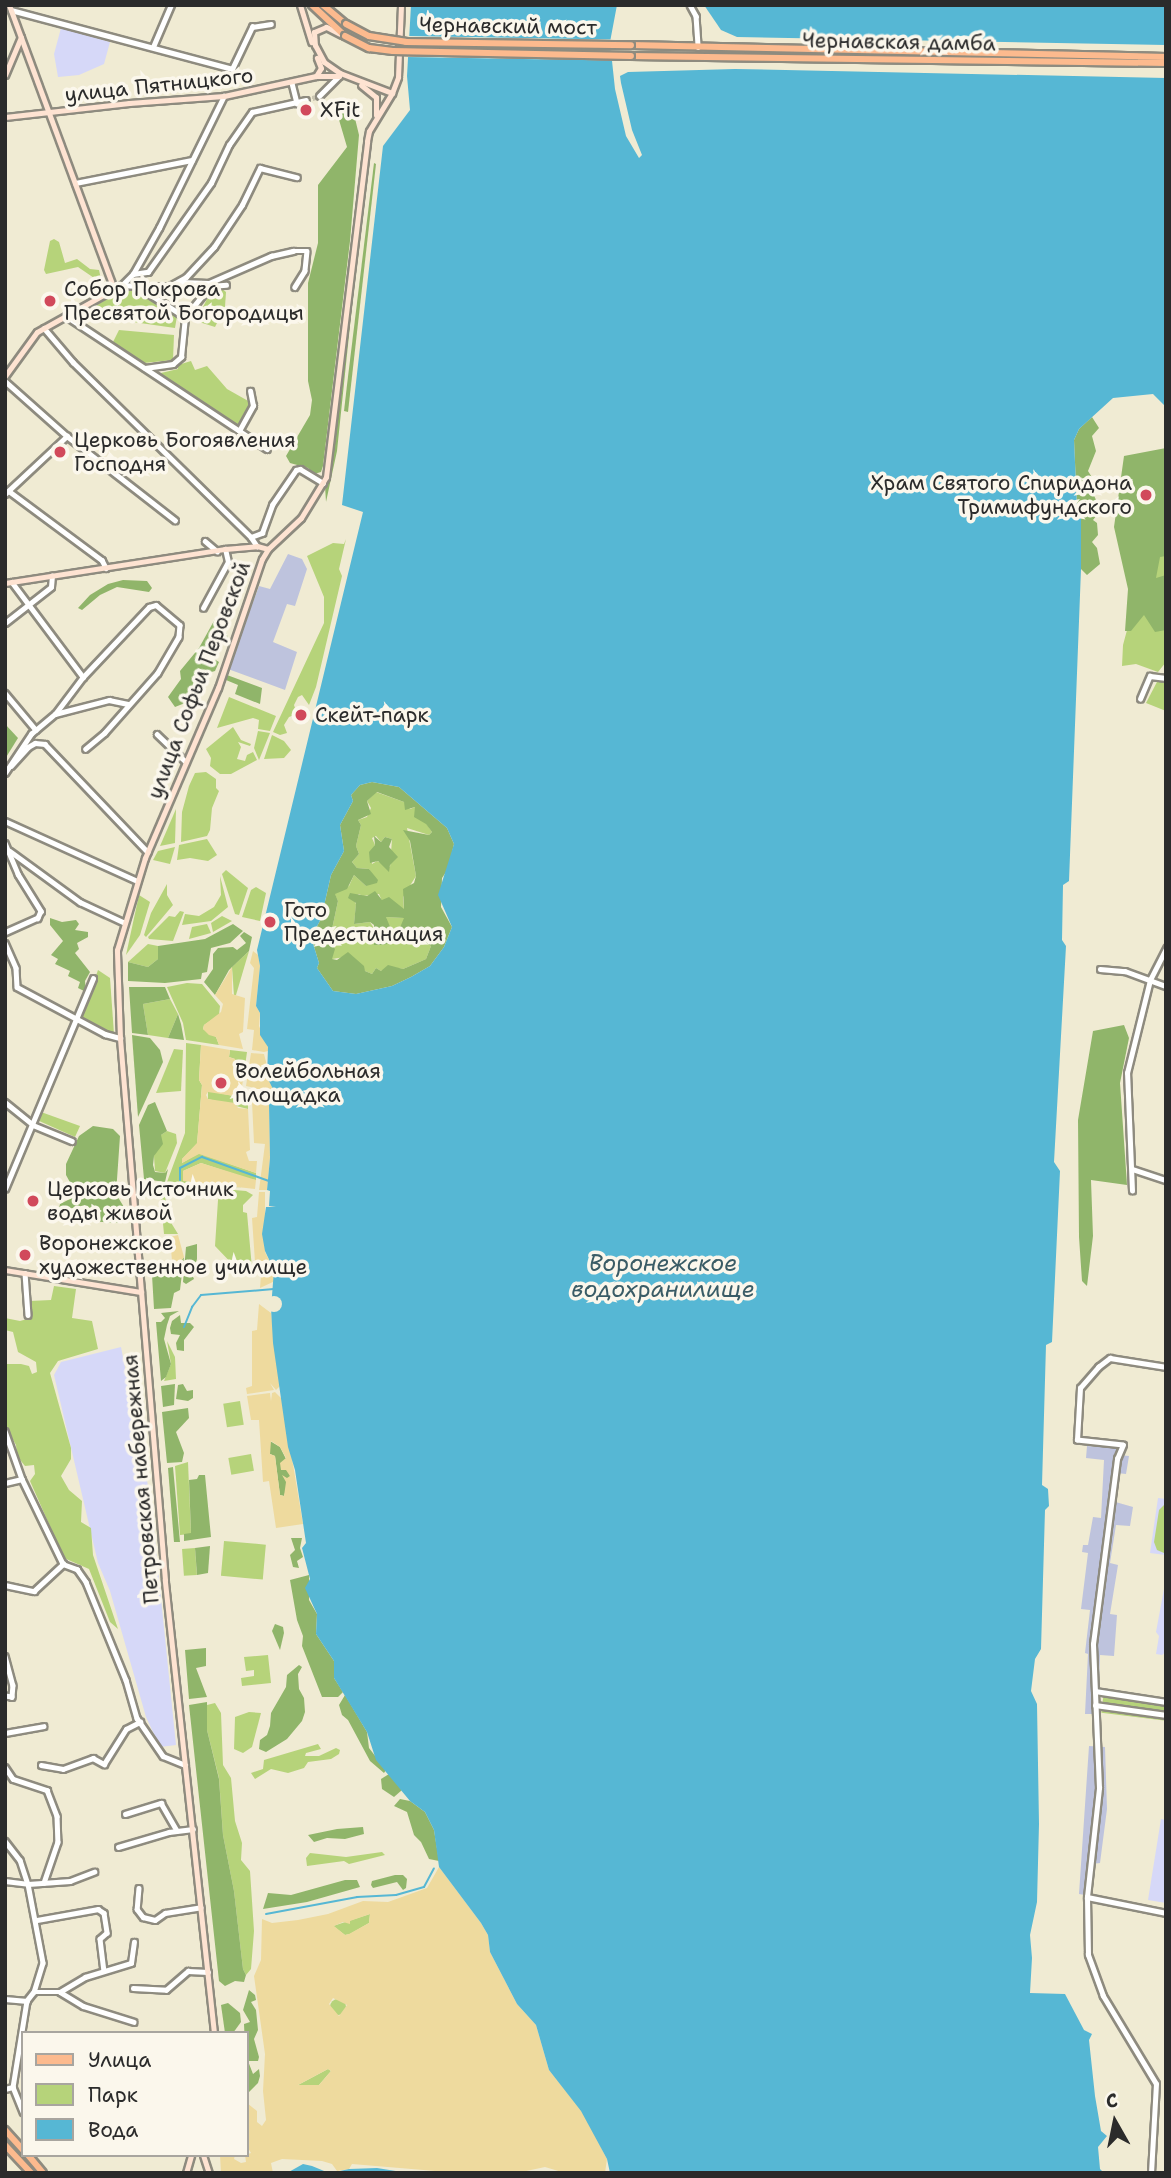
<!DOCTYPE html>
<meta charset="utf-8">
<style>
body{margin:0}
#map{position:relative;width:1171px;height:2178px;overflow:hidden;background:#f0ebd3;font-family:"Shantell Sans",sans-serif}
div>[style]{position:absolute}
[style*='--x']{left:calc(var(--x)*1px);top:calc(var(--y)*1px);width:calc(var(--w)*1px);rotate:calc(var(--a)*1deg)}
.built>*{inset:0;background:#d6d8f8}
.industrial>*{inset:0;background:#bec3dd}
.green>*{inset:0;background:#b6d37a;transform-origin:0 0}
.round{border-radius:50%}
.forest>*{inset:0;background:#90b56a}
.sand>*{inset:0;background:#eeda9e}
.water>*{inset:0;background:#56b7d4}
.pier>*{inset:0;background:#f0ebd3;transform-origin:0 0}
.stream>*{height:2px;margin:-1px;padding:0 1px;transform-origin:1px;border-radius:1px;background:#56b7d4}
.street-tunnel>*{height:4.5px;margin-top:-2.25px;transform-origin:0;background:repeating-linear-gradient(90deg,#c9c5b1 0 4.5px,transparent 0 6.5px)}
.roads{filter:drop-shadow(2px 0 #8e8b7f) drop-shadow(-2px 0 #8e8b7f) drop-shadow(0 2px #8e8b7f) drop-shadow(0 -2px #8e8b7f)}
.street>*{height:4.5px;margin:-2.25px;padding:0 2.25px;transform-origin:2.25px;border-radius:2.25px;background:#fff}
.secondary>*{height:5px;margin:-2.5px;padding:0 2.5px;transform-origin:2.5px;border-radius:2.5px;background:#fee3d2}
.primary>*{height:6px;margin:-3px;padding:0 3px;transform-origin:3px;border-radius:3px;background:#fcba8e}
.bridges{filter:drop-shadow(2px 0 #8e8b7f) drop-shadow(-2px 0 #8e8b7f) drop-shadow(0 2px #8e8b7f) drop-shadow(0 -2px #8e8b7f)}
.primary-bridge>*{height:6px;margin:-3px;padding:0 3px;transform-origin:3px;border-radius:3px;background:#fcba8e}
.dots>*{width:19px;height:19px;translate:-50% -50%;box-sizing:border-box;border:4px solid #fbf7ec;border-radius:50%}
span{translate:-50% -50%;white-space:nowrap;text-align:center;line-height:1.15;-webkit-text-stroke:7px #fbf7ec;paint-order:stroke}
.street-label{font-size:21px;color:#2b2b2b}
.poi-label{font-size:21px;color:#2b2b2b}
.left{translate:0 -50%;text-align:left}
.right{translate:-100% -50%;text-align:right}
.water-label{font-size:23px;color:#3a5c66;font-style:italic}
.frame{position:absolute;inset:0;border:7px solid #2b2b2b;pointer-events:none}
.legend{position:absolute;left:21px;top:2031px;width:228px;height:126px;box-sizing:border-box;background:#fbf7ec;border:2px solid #a8a59f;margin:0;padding:9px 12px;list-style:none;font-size:21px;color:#2b2b2b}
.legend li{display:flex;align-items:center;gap:14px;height:35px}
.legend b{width:35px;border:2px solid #a8a59f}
.north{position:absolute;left:1080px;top:2087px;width:70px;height:70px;-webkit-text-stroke:5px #fbf7ec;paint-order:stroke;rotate:351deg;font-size:19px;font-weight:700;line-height:28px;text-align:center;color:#2b2b2b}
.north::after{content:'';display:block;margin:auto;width:24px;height:32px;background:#2b2b2b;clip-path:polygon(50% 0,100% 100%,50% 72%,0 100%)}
</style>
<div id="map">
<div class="built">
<div style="clip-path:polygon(61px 28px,110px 42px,104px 64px,79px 75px,58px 77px,54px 54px)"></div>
<div style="clip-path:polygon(121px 1347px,151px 1501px,176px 1745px,160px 1747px,146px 1717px,110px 1591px,98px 1563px,54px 1375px,61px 1362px)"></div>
<div style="clip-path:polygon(1158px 1498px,1166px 1499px,1166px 1555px,1150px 1553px)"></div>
<div style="clip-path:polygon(1166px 1578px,1166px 1652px,1162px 1655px,1156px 1654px,1159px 1636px,1156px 1632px)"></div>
<div style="clip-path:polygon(1161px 1819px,1166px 1820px,1166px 1903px,1148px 1900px)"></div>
</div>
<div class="industrial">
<div style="clip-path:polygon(288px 554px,302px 559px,307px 569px,295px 606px,287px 604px,273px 642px,297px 652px,285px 690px,228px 669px,259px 586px,270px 589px)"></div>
<div style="clip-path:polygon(1087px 1446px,1119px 1448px,1119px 1455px,1129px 1456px,1126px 1474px,1117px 1473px,1112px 1501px,1133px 1507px,1130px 1526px,1116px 1525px,1110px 1563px,1118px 1565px,1110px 1614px,1117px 1615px,1114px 1656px,1100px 1655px,1098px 1714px,1085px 1714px,1088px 1654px,1085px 1653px,1090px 1610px,1081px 1609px,1088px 1553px,1082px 1552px,1083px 1545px,1088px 1545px,1093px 1517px,1101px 1518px,1104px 1460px,1086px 1458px)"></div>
<div style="clip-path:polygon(1089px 1746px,1105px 1747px,1107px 1809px,1100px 1863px,1092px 1864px,1090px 1896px,1079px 1894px)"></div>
</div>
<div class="green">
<div style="clip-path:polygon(54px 239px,59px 242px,65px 263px,77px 259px,90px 269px,99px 270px,101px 279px,97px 280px,78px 267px,46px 274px,44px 270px,50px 241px)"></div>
<div style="clip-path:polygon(125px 288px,137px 290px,177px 316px,175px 328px,112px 319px,96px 307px,84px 316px,79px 316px)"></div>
<div style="clip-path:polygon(221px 288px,226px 292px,225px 307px,215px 327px,196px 321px,207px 299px,215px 289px)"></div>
<div style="clip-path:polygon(119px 330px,174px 335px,173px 360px,144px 363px,113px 342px)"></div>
<div style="clip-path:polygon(191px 361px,195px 370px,207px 366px,227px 389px,250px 402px,240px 427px,160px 377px,161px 373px,178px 369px,178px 365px)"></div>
<div style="clip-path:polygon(346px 539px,339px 569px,342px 576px,316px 687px,309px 705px,302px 695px,298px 697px,294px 705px,297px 714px,289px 717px,284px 725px,287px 733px,280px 735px,273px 732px,324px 623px,324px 597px,307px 556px,333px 543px,344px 544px)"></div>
<div style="clip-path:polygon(1159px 555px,1166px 555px,1166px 662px,1158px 672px,1136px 664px,1122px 666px,1123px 645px,1144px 567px)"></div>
<div style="clip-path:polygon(1158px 680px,1166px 683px,1166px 711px,1146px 703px)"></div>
<div style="clip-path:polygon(229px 697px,276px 716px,270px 731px,258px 729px,259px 720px,253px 718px,217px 728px)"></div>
<div style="clip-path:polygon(233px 727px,241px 740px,251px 744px,250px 746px,238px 742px,241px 747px,237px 759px,245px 761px,247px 755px,253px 752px,257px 760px,231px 774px,220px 774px,210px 766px,211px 758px,206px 749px)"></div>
<div style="clip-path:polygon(258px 731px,270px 733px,259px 760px,254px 748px)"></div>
<div style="clip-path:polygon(272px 735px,284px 741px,291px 750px,284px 758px,264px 759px)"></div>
<div style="clip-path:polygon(206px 772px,216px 779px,216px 788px,219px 791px,212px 808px,210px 830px,207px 836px,181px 842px,182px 812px,189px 786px,195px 773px)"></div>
<div style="clip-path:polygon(evenodd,376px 792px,404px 802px,410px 809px,415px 807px,432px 832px,429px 835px,407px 828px,416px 876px,403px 897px,404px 910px,382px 901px,379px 894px,363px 896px,359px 894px,353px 898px,356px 904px,354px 924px,370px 922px,375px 930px,387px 924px,386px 917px,405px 918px,403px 922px,416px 938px,423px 938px,431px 946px,426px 959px,417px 963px,403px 969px,391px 967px,381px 971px,376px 968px,372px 974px,365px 971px,352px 956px,332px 959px,321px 938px,327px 934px,330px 937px,337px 935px,332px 929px,338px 901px,334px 893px,349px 886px,354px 875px,366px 886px,373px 876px,369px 869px,357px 868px,352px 862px,359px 854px,356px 846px,361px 825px,358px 820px,367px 817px,371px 808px,367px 801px,376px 792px,376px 836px,381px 842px,385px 837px,392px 839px,390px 867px,377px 861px,372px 864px,371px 854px,375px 845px,372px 838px,376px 836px)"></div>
<div style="clip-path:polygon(176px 809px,175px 843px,160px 846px)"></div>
<div style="clip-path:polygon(207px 839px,217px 855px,208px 861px,190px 858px,177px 860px,179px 845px)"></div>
<div style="clip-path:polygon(175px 847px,170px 864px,153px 860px,158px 851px)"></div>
<div style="clip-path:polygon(226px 870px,248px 888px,239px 915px,235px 914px,222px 874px)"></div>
<div style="clip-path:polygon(220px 876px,228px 907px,211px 921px,182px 925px,185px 914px,199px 916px,214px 907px,221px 895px)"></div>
<div style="clip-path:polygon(167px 884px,167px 895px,173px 905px,146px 937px,144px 935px,151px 913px)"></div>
<div style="clip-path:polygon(256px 887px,266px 893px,260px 921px,242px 917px,251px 890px)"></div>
<div style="clip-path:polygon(139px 895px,150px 902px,140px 935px,126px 955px)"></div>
<div style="clip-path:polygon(180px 911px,184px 912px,173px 941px,149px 939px,148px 937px,169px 916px,175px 917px)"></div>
<div style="clip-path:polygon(222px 916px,232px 921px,213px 932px,211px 923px)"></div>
<div style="clip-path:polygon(207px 924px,211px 933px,189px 939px,192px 927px)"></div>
<div style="clip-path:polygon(148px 944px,158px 946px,158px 959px,148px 967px,128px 962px)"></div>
<div style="clip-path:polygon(249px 951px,236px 995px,234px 996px,232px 967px)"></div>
<div style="clip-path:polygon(98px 970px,110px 978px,114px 1034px,81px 1018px)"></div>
<div style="clip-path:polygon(187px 983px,202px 984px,220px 1006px,219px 1015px,204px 1025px,203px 1029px,216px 1037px,219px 1045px,186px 1040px,183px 1023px,167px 987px)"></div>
<div style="clip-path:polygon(170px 999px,178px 1014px,168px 1038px,148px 1035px,143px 1004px)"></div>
<div style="clip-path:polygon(186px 1043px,201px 1045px,199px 1080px,202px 1085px,197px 1144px,182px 1159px,182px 1163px,199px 1153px,256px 1173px,256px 1180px,249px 1179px,201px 1163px,183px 1171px,186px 1181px,243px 1188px,167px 1182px,185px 1133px)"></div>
<div style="clip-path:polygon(174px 1049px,183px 1050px,181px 1091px,156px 1093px)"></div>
<div style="clip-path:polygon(230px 1050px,247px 1052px,244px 1073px,238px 1070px,235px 1059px,229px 1057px)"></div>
<div style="clip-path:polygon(208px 1091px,234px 1096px,241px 1094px,239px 1104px,248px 1105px,248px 1109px,208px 1099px)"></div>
<div style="clip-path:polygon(41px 1112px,80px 1126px,75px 1137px,37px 1120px)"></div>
<div style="clip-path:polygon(167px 1131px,176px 1134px,177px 1143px,165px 1173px,155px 1171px,154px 1156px,161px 1135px)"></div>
<div style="clip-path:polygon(222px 1189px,246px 1191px,253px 1195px,243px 1205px,243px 1212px,247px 1213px,252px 1268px,249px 1269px,247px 1266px,238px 1270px,215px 1246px,218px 1200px)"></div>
<div style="clip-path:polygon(160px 1192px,164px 1192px,170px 1221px,178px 1234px,164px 1234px)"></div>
<div style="clip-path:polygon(54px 1286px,76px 1289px,72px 1318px,92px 1321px,98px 1349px,58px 1361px,50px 1373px,71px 1448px,71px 1459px,61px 1476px,69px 1490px,82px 1501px,81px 1522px,91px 1528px,93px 1555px,118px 1629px,110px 1622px,89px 1569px,64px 1558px,30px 1481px,35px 1474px,34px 1465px,25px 1466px,17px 1456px,16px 1445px,5px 1426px,5px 1364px,21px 1364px,29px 1366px,32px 1374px,37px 1372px,36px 1362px,18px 1352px,13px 1332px,5px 1330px,5px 1318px,20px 1321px,31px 1318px,30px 1301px,51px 1300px)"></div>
<div style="clip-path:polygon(167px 1341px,175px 1357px,176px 1379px,164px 1381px,171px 1364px)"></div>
<div style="left:240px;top:1401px;width:24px;height:17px;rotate:81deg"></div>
<div style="left:251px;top:1454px;width:17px;height:23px;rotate:80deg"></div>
<div style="clip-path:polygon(188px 1462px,191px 1534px,180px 1535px,175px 1466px)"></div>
<div style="clip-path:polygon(1166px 1503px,1166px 1553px,1164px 1553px,1157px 1550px,1154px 1542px,1159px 1510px)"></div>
<div style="left:224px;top:1541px;width:42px;height:35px;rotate:5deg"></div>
<div style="left:195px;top:1548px;width:27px;height:13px;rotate:86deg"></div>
<div style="clip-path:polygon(268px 1655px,271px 1683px,242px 1686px,241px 1678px,254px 1676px,254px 1670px,246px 1671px,244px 1657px)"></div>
<div style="left:1104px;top:1691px;width:63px;height:22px;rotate:7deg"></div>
<div style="clip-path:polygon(215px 1703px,221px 1713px,223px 1765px,231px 1778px,235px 1821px,242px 1843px,241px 1860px,250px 1871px,254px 1931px,251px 1969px,246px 1975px,243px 1969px,234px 1891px,223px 1835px,219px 1778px,207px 1730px,207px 1705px)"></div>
<div style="clip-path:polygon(249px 1712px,261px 1713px,252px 1747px,243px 1753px,234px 1749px,235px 1717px)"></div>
<div style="clip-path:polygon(318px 1744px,321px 1749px,306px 1753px,305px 1756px,319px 1756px,336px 1748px,340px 1750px,339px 1754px,331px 1759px,308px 1762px,304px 1768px,288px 1773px,271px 1769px,255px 1779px,251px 1773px,263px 1769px,264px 1760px)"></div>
<div style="clip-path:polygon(382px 1852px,385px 1855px,349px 1864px,344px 1861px,307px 1866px,306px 1858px,310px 1853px,346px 1857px)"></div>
<div style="clip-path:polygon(370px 1914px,369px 1923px,350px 1934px,345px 1935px,333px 1926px)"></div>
<div class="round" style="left:330px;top:1999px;width:16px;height:16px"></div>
<div style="clip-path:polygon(328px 2069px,331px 2071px,319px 2085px,298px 2085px)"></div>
</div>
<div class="forest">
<div style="clip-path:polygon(352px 106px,359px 135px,350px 241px,323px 466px,321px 472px,314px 474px,308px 468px,290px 463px,286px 456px,310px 415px,312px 400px,308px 381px,308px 283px,318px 243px,318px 185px,347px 147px,337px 113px)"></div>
<div style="clip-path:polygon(374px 163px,376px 164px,348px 412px,344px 411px,347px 385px)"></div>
<div style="clip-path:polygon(362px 210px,337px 451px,326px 502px,325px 486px,331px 463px)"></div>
<div style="clip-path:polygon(1092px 417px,1099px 428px,1092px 436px,1096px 451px,1088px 471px,1093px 479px,1089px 484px,1096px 500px,1092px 507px,1097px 515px,1093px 520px,1097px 523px,1098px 535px,1092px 542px,1097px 548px,1100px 564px,1087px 575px,1081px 569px,1081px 513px,1077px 507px,1074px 440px,1079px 429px)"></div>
<div style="clip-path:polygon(1166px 448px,1166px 556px,1160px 557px,1156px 578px,1166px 575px,1166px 630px,1155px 632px,1144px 615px,1131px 631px,1125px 631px,1128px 589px,1114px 527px,1124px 456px)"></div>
<div style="clip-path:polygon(123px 580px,147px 581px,152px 588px,149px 592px,117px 587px,100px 595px,82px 610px,78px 608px,90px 595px,108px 584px)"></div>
<div style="clip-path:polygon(225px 607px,228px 608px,224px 625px,228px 638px,222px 637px,214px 659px,219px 662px,215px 671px,194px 677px,193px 688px,185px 703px,175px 707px,168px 697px,181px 679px,180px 671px,199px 648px,215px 619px,220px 618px)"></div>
<div style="clip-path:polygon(227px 675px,262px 688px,260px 704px,235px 694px,238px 685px,226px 680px)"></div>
<div style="clip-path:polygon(5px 724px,18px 738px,5px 759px)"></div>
<div style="clip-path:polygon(evenodd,372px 782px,399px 787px,447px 828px,454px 844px,448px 869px,442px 878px,441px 907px,452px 927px,444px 947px,430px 966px,411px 977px,392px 986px,356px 994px,333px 991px,317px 968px,319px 963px,311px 937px,321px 919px,331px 875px,344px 851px,340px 825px,353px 801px,351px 795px,360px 785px,372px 782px,377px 792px,404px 802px,405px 810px,415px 807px,414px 817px,426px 824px,432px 832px,429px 835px,403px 830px,410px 841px,416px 876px,414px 883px,403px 889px,404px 909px,389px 897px,382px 900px,375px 891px,367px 896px,350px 893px,348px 898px,356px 903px,354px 924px,370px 922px,374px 925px,374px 945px,380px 945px,387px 944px,393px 934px,386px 917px,404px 918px,399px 930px,404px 936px,411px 940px,419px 937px,431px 946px,426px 959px,417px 963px,403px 969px,388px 965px,381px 971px,376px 968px,372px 974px,365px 971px,364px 966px,348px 952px,337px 960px,332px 959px,335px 949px,328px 939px,321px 937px,327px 934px,337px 938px,332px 929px,338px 901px,335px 894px,347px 889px,354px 875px,366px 886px,377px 883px,378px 880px,369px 869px,357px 868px,352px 862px,359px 854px,356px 846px,361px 825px,358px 820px,371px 814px,367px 801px,377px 792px)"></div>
<div style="clip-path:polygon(374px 836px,381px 842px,385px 837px,392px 839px,389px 847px,398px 857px,390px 865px,389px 872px,378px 861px,370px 863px,369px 852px,375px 845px)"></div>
<div style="clip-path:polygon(50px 918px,62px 922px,76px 920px,79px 924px,75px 930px,88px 932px,88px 937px,77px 943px,79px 949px,75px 953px,90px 972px,85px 981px,86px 992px,78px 988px,80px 982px,68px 976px,70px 971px,55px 964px,58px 959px,51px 955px,63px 941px,50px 925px)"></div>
<div style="clip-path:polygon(233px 924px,243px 931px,230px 943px,211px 948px,207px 972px,202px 973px,201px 979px,165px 983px,128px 981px,128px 962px,148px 967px,158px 959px,158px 946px,205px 939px)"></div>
<div style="clip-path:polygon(244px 932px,252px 937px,249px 951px,229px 970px,215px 995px,204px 982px,213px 969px,213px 954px,218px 948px,233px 947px,237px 950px,246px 943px,240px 936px)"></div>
<div style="clip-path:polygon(129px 987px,165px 987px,170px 999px,143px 1004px,148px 1035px,132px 1033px)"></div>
<div style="clip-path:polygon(178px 1014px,181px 1024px,184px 1040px,168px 1038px)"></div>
<div style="clip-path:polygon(1124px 1025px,1129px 1038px,1120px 1083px,1127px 1185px,1091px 1180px,1093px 1236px,1087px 1286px,1082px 1281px,1079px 1237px,1078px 1120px,1093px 1031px)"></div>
<div style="clip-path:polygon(132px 1035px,150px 1038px,160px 1050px,163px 1062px,138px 1117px)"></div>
<div style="clip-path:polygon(155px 1102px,167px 1131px,161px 1135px,163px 1144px,154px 1156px,153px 1165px,155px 1172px,165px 1173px,168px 1169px,165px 1182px,144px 1179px,139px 1125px,148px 1105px)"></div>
<div style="clip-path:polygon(93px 1126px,113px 1129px,120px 1136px,116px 1194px,127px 1212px,125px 1223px,80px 1221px,77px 1216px,83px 1208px,61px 1211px,59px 1208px,60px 1204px,70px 1199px,72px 1186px,66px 1175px,66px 1164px,79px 1136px)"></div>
<div style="clip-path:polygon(197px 1244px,197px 1259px,194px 1269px,190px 1270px,194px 1279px,186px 1284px,183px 1282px,186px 1247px)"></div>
<div style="clip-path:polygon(184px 1257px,180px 1290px,174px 1293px,171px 1308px,154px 1309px,152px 1275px,172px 1273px)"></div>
<div style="clip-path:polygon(179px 1311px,170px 1316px,167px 1325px,164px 1339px,171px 1364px,166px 1377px,161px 1381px,156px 1322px,161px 1322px,165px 1318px,161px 1313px)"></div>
<div style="clip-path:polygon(180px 1315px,181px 1323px,190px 1323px,194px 1327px,184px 1340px,184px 1351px,177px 1350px,176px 1343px,180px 1335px,171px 1334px,170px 1328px,172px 1321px)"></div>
<div style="clip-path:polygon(175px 1384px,174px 1405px,163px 1407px,161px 1386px)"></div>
<div style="clip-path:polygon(183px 1384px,187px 1391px,193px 1390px,193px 1398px,188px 1401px,176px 1399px,178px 1385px)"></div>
<div style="clip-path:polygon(188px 1408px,189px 1418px,176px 1432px,184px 1453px,182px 1462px,167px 1463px,162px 1412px)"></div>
<div style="clip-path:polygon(270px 1441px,280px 1447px,286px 1459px,290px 1476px,284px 1496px,280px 1495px,275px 1456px,270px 1454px)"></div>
<div style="clip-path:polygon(173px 1467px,180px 1542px,174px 1542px,168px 1468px)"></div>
<div style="clip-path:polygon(199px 1475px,205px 1475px,211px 1537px,184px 1541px,184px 1534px,191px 1533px,189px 1480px,197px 1479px)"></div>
<div style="clip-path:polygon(291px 1538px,302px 1538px,300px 1548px,303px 1557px,297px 1561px,299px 1568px,293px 1567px,290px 1555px,295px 1550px)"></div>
<div style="clip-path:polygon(210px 1546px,208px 1573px,197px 1575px,195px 1548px)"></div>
<div style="clip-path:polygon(309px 1575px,309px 1600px,317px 1614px,316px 1634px,334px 1661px,334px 1678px,343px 1692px,338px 1697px,322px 1697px,302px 1646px,303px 1636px,297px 1620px,290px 1580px)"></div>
<div style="clip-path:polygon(275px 1624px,283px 1627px,284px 1633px,280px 1650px,272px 1631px)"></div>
<div style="clip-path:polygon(206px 1648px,206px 1666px,196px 1668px,207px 1697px,189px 1699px,185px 1650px)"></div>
<div style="clip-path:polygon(299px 1665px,302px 1667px,298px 1674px,299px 1689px,304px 1698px,305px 1712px,302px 1721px,287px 1739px,266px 1752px,259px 1749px,260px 1740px,267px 1735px,270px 1726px,271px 1713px,286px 1687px,287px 1675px)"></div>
<div style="clip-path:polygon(345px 1695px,367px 1732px,369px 1748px,386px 1770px,384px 1773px,370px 1761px,348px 1720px,342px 1715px,339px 1705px)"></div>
<div style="clip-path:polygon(207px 1702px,207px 1730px,219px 1779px,223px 1835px,234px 1891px,243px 1969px,246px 1975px,244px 1982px,235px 1981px,225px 1986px,219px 1981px,189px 1705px)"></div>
<div style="clip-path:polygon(389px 1774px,402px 1790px,394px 1797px,382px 1789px,381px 1779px)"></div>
<div style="clip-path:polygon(400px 1799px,410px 1801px,425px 1812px,434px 1830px,439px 1861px,429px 1859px,421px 1842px,414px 1835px,407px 1812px,394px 1806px)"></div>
<div style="clip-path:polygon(363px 1827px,364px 1834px,345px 1839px,327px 1838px,314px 1842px,308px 1835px,337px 1829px)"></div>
<div style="clip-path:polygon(395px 1875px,403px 1875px,407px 1879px,406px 1888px,403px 1890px,397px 1882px,373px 1888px,371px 1885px,372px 1881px)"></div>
<div style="clip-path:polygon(345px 1880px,357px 1880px,360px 1887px,307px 1902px,263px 1909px,268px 1893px,291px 1895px)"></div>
<div style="clip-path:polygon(249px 1990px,255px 1995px,256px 2000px,251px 2002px,256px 2010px,258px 2030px,254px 2039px,259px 2057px,258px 2061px,248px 2061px,253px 2074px,259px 2069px,260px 2076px,258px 2083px,247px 2094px,244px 2024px,250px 2022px,243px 2010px)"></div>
<div style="clip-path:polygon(228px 2003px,240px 2013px,241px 2022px,233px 2033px,225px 2033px,221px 2005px)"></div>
</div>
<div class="sand">
<div style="clip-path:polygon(253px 951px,258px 955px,260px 966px,256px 1006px,260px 1013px,259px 1026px,268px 1047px,268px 1051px,264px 1052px,252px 1050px,254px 1030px,247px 1029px,254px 968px,250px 963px)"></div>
<div style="clip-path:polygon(232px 967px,232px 994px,245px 998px,243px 1032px,239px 1034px,243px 1049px,219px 1045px,216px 1037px,209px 1035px,203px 1029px,204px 1025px,221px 1012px,223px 1004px,215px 995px)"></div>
<div style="clip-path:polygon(201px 1045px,230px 1050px,229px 1057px,235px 1059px,238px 1070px,244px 1073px,241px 1094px,234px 1096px,208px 1092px,206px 1095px,208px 1099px,235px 1103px,238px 1108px,248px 1109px,250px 1150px,246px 1152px,249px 1161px,257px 1161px,256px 1173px,199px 1154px,182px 1163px,182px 1159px,197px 1143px,202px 1085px,199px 1080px)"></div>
<div style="clip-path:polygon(251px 1053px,264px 1054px,273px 1089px,269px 1104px,270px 1158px,267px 1190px,259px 1190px,265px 1144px,254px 1143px,252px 1102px,256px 1099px,255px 1088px,246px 1086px)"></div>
<div style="clip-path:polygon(201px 1163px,256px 1180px,255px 1189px,183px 1181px,183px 1171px)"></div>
<div style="clip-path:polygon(259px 1192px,265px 1192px,265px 1252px,274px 1270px,275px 1281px,260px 1288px,262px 1262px,255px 1262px,252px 1218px,257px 1217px)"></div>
<div style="clip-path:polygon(178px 1235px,184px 1257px,173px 1273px,170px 1237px)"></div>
<div style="clip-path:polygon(259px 1304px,271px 1313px,280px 1386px,276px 1390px,270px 1383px,274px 1390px,247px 1394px,246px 1388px,252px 1386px,252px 1331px,257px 1330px)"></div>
<div style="clip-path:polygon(evenodd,275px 1392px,282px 1399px,303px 1524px,276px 1528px,269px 1481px,263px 1482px,259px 1420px,251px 1420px,247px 1396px,270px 1393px,271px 1401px,272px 1393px,275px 1392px,271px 1441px,280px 1447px,286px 1458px,280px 1463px,281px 1470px,286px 1470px,290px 1476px,287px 1478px,282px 1475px,286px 1482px,284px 1496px,280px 1495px,275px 1456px,270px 1454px,271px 1441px)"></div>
<div style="clip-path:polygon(evenodd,439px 1867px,481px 1923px,488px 1935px,490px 1952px,517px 2004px,536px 2025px,549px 2070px,582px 2111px,607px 2159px,605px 2173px,565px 2173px,545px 2167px,517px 2173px,447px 2172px,352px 2164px,349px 2169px,337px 2171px,332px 2164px,322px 2161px,282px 2159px,271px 2163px,273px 2173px,221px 2173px,220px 2155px,235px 2155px,234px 2159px,241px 2163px,246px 2162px,245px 2155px,251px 2153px,247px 2146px,247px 2103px,257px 2111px,257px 2122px,262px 2126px,266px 2120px,263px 2091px,265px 2054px,254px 1976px,261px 1960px,262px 1919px,272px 1923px,298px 1920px,328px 1914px,363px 1901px,388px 1902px,427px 1888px,439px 1867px,370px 1914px,369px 1923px,349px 1934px,345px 1935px,334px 1926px,343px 1922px,350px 1924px,350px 1921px,370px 1914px,439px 1867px,333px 1998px,347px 2005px,339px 2016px,329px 2004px,333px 1998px,439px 1867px,328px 2069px,331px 2071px,319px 2085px,298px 2085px,328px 2069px)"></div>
</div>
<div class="water">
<div style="clip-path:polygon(evenodd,411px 5px,617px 5px,610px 42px,615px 89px,626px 136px,639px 158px,642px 155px,632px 130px,621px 83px,620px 76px,628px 72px,735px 69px,1166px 78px,1166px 407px,1153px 394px,1113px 398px,1079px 429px,1074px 440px,1077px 507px,1081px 512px,1081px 569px,1069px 881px,1063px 885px,1062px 940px,1066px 946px,1054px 1162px,1060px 1171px,1052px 1342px,1046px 1345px,1042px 1485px,1048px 1489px,1049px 1506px,1045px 1510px,1041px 1649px,1035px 1659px,1031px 1691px,1037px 1704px,1039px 1824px,1037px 1902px,1030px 1935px,1032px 1958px,1030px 1993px,1065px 1994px,1084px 2030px,1092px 2034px,1089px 2040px,1095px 2096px,1101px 2131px,1107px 2136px,1098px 2147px,1100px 2169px,1104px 2173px,610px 2173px,607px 2159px,581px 2111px,549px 2070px,536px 2025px,517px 2004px,490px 1952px,488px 1935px,481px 1923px,439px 1867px,434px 1830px,425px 1812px,410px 1801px,376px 1760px,367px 1732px,334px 1678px,334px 1661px,316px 1634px,317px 1614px,305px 1588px,310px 1579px,302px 1548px,306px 1543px,295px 1470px,288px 1447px,273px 1343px,271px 1308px,274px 1270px,265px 1251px,262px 1234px,266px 1207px,276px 1207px,269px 1206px,270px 1191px,267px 1190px,270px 1158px,269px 1104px,273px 1089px,267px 1077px,268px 1047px,260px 1035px,260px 1013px,256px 1006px,260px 966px,257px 950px,363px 512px,342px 505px,383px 146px,410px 110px,407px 76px,411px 5px,372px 782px,399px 787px,447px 828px,454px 844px,438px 895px,452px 927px,444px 947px,430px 966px,411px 977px,392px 986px,356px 994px,333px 991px,317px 968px,319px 963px,311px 937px,321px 919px,331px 875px,344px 851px,340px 825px,353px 801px,351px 795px,360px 785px,372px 782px)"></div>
<div style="clip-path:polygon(704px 5px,1166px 5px,1166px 45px,737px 37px,721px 30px)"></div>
<div style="clip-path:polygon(303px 2164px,312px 2166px,329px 2173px,287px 2173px)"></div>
<div style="clip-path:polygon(377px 2168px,408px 2173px,331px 2173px,349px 2169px)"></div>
</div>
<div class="pier">
<div style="left:407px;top:36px;width:207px;height:9px;rotate:1deg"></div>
<div style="left:407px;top:47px;width:207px;height:10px;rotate:1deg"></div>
<div class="round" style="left:266px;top:1296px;width:16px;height:16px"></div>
</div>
<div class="stream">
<div style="--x:180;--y:1180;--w:12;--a:-90"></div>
<div style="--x:180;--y:1168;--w:25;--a:-27"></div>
<div style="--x:202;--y:1157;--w:71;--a:19.7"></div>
<div style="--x:184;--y:1327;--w:22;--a:-68"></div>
<div style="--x:192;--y:1307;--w:15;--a:-53"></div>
<div style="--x:201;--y:1295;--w:73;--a:-4.7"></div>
<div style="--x:266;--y:1914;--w:93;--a:-10.6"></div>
<div style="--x:357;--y:1897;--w:39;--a:-3"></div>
<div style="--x:396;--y:1895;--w:29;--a:-16"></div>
<div style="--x:424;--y:1887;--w:21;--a:-62"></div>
</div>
<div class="street-tunnel">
<div style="--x:306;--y:100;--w:14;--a:-17"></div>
</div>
<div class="roads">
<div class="street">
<div style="--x:690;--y:5;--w:13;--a:61"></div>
<div style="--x:696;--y:16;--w:31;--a:86"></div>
<div style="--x:11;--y:10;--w:229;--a:14.9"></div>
<div style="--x:232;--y:69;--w:47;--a:-64.5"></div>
<div style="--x:252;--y:27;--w:19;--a:-9"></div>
<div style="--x:153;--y:47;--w:46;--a:-66.8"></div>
<div style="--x:292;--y:83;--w:21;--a:76"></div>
<div style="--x:319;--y:96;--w:28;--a:-45"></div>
<div style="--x:75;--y:183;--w:119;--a:-11.1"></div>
<div style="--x:133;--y:274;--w:15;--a:-8"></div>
<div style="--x:148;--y:272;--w:109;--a:-54.7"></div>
<div style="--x:211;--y:183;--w:42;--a:-64.7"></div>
<div style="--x:229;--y:145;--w:40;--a:-55.1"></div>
<div style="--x:252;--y:112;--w:55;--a:-12.5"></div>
<div style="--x:180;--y:282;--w:29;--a:2"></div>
<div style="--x:209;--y:283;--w:68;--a:-23.5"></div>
<div style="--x:271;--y:256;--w:23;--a:-13"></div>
<div style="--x:293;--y:251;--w:14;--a:0"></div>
<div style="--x:307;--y:251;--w:20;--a:96"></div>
<div style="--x:305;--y:271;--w:19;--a:122"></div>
<div style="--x:122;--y:285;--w:16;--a:-45"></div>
<div style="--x:133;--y:274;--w:53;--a:-60.5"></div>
<div style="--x:159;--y:228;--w:147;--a:-63.8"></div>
<div style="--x:140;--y:287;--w:30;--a:-2"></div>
<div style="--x:170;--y:286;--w:18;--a:-29"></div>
<div style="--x:186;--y:277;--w:41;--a:-47"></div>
<div style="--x:214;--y:247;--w:50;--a:-56.3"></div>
<div style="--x:242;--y:205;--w:41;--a:-64.1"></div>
<div style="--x:260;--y:168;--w:38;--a:14"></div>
<div style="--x:114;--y:289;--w:9;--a:-27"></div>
<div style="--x:122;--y:285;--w:15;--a:4"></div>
<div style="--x:137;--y:286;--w:57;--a:32.9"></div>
<div style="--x:66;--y:316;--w:241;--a:33.5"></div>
<div style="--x:44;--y:328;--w:45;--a:49.5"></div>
<div style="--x:73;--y:362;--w:250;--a:44.5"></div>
<div style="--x:251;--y:537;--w:11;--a:56"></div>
<div style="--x:145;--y:368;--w:28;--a:-8"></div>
<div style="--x:173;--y:364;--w:11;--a:-41"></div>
<div style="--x:181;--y:357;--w:40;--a:-84.3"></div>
<div style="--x:185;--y:317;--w:40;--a:-51"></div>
<div style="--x:210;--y:286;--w:16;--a:-4"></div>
<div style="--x:5;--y:381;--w:83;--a:41.6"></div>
<div style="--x:67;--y:436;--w:137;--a:37.9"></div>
<div style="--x:239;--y:431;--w:29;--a:-61"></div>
<div style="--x:253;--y:406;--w:15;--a:-101"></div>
<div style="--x:9;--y:491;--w:116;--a:36.6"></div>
<div style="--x:102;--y:560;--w:9;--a:63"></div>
<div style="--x:5;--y:494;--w:85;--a:-43.1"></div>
<div style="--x:251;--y:537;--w:12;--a:-20"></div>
<div style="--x:262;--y:533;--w:30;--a:-70"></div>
<div style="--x:272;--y:505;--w:42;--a:-55.6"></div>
<div style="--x:296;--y:470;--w:4;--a:-14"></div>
<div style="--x:300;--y:469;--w:27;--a:31"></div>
<div style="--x:205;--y:541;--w:16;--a:40"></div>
<div style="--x:12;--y:582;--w:119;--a:53.2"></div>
<div style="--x:203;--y:608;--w:52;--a:-61.5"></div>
<div style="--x:228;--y:562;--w:13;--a:-103"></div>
<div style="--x:5;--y:623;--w:58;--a:-38"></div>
<div style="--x:51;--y:587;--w:11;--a:-85"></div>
<div style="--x:5;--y:693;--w:48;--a:50"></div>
<div style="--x:1140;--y:699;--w:25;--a:-67"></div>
<div style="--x:1150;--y:676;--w:16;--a:7"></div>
<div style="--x:55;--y:714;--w:56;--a:-14.5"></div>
<div style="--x:109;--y:700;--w:19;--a:12"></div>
<div style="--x:157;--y:734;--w:40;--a:44"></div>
<div style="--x:11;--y:766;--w:25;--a:-48"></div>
<div style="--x:28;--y:747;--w:8;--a:-30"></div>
<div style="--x:35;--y:743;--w:10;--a:6"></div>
<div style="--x:45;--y:744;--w:149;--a:46.4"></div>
<div style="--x:5;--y:773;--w:47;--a:-56.3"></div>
<div style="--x:31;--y:734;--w:31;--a:-40"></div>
<div style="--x:55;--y:714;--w:46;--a:-52.9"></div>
<div style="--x:83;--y:677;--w:96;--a:-46.7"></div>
<div style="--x:149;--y:607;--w:7;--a:-16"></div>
<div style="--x:156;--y:605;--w:31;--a:40"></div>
<div style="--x:180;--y:625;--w:12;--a:95"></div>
<div style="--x:179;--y:637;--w:42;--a:120.3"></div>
<div style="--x:158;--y:673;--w:80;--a:131.5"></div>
<div style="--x:105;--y:733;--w:25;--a:140"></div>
<div style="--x:5;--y:821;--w:145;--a:24.4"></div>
<div style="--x:5;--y:843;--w:34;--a:67"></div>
<div style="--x:18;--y:874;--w:44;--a:58.1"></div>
<div style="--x:41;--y:911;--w:8;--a:113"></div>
<div style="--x:38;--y:918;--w:36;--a:156"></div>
<div style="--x:10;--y:851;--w:87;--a:36.1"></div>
<div style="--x:80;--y:902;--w:47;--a:24.9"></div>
<div style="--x:5;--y:943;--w:27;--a:66"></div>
<div style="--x:16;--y:968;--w:19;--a:87"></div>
<div style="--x:17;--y:987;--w:100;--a:28.1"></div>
<div style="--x:105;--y:1034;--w:16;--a:15"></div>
<div style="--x:1100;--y:969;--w:25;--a:5"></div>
<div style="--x:1125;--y:971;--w:44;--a:20.1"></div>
<div style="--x:5;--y:1102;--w:36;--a:39"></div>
<div style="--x:33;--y:1125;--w:42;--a:22.3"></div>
<div style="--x:1132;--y:1169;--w:36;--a:18"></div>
<div style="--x:5;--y:1189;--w:228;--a:-67.3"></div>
<div style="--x:1132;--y:1191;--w:118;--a:-92.4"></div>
<div style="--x:1127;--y:1073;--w:96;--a:-76.1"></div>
<div style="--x:1150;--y:980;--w:36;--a:-63"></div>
<div style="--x:25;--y:1273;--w:42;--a:85.9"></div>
<div style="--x:5;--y:1431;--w:51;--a:70.5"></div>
<div style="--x:22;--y:1479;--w:94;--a:64.2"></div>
<div style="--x:63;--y:1564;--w:15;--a:20"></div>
<div style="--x:77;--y:1569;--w:16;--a:55"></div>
<div style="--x:86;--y:1582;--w:106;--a:67.8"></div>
<div style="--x:126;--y:1680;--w:40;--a:74"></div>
<div style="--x:137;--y:1718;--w:46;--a:55.6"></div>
<div style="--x:163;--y:1756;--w:24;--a:22"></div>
<div style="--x:5;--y:1483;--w:17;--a:-13"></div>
<div style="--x:5;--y:1585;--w:30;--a:12"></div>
<div style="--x:34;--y:1591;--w:40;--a:-43"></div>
<div style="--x:5;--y:1656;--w:30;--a:75"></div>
<div style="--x:13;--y:1685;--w:12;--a:95"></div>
<div style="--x:12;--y:1697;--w:7;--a:-172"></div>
<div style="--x:1095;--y:1691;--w:72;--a:8.8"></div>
<div style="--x:1095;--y:1705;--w:72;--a:8"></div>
<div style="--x:5;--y:1733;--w:39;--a:-10"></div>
<div style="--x:41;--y:1765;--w:22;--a:10"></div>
<div style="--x:63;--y:1769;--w:32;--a:-20"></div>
<div style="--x:93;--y:1758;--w:13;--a:29"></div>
<div style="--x:104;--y:1764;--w:41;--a:-57.8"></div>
<div style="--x:126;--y:1729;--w:16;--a:-27"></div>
<div style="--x:5;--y:1767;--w:14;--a:56"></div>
<div style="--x:13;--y:1779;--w:36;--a:18"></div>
<div style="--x:47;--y:1790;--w:28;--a:69"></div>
<div style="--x:57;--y:1816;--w:26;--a:88"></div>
<div style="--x:58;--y:1842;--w:43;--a:108.9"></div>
<div style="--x:125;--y:1814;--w:38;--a:-17"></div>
<div style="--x:161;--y:1803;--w:32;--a:60"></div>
<div style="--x:5;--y:1841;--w:24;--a:52"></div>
<div style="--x:20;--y:1860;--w:25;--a:72"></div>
<div style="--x:28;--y:1884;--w:80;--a:79.2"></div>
<div style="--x:43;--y:1963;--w:30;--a:107"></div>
<div style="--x:34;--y:1992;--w:11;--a:128"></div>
<div style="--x:27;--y:2001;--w:87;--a:99.2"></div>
<div style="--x:118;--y:1847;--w:53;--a:-16.4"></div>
<div style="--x:169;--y:1832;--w:24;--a:-7"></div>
<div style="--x:5;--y:1881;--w:23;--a:7"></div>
<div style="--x:28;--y:1884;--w:42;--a:-4.1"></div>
<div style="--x:70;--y:1881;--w:26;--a:-21"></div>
<div style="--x:139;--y:1888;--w:21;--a:95"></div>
<div style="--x:137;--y:1909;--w:10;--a:53"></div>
<div style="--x:143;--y:1917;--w:12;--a:14"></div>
<div style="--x:155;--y:1920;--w:12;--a:-35"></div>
<div style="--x:165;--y:1913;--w:36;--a:-9"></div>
<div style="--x:1087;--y:1897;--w:81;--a:11.4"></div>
<div style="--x:37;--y:1920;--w:62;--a:-10.2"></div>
<div style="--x:98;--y:1909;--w:7;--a:34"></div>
<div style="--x:104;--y:1913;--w:20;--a:81"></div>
<div style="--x:107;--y:1933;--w:9;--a:139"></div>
<div style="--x:100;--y:1939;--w:32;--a:83"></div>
<div style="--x:133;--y:1988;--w:33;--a:3"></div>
<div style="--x:166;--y:1990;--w:29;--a:-41"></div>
<div style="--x:188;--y:1971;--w:20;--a:3"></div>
<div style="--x:34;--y:1992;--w:26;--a:0"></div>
<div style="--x:60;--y:1992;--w:29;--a:-31"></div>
<div style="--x:85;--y:1977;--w:48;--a:-16.9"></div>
<div style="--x:131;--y:1963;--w:21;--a:-82"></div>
<div style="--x:60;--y:1992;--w:27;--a:31"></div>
<div style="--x:83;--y:2006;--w:53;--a:17.4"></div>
<div style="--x:5;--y:1999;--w:22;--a:5"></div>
<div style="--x:13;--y:2087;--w:27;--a:68"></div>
<div style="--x:5;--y:2089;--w:8;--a:-14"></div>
<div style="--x:1151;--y:2173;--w:89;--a:-86.8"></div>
<div style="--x:1156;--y:2084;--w:103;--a:-121.1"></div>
<div style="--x:1103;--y:1996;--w:44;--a:-110.1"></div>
<div style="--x:1088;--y:1955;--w:58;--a:-91"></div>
<div style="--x:1087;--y:1897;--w:110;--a:-83.7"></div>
<div style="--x:1099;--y:1788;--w:144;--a:-92.4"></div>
<div style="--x:1093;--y:1644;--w:187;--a:-82.6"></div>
<div style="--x:1117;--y:1459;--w:15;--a:-67"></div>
<div style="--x:1123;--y:1445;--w:46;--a:-173.8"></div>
<div style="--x:1077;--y:1440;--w:52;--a:-86.7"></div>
<div style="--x:1080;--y:1388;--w:28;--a:-49"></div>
<div style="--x:1098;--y:1367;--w:15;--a:-37"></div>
<div style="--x:1110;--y:1358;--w:57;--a:9.1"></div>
</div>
<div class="secondary">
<div style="--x:300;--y:5;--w:39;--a:73"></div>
<div style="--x:342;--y:35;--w:18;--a:-153"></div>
<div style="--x:326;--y:27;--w:13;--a:157"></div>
<div style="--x:314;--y:32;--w:13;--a:86"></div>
<div style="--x:315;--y:45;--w:19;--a:62"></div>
<div style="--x:324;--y:62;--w:19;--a:35"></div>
<div style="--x:340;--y:73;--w:56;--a:21"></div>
<div style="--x:5;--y:75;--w:41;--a:-67.2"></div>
<div style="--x:316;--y:76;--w:9;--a:-58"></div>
<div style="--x:321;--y:68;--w:11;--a:-112"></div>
<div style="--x:361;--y:85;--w:19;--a:39"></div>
<div style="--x:376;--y:97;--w:18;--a:90"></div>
<div style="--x:5;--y:117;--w:125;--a:-6.4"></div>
<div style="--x:129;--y:103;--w:95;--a:-4.2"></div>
<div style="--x:224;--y:96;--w:94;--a:-12.3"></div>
<div style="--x:316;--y:76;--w:23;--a:0"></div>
<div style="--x:5;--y:376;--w:54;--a:-54"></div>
<div style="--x:37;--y:332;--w:88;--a:-29.2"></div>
<div style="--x:114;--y:289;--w:303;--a:-110.3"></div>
<div style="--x:5;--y:583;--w:223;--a:-8.8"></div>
<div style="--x:225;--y:549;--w:32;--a:-5"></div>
<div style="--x:257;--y:546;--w:11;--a:15"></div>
<div style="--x:5;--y:1270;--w:138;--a:9.2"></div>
<div style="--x:214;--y:2033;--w:456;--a:-96.2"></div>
<div style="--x:165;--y:1580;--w:544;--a:-94.75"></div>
<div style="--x:120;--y:1038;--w:88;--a:-92"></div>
<div style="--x:117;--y:950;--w:96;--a:-73.1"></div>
<div style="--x:145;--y:858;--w:185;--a:-66.8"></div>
<div style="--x:218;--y:688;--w:136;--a:-71.2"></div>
<div style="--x:262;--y:559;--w:12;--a:-59"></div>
<div style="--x:268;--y:549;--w:45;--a:-43.2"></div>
<div style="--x:301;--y:518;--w:48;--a:-58.6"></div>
<div style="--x:326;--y:477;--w:338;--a:-83"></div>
<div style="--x:367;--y:141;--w:10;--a:-79"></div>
<div style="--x:369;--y:131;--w:44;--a:-58.8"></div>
<div style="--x:392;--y:93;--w:17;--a:-69"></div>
<div style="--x:398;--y:77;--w:72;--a:-87.6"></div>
<div style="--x:203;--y:2155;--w:19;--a:72"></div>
<div style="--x:186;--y:2173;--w:19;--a:-74"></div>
</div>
<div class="primary">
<div style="--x:312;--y:5;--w:45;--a:43.2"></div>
<div style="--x:323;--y:5;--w:30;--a:40"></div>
<div style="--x:631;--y:45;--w:535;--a:1.28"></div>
<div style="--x:631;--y:56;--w:535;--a:0.75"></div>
<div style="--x:5;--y:2130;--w:27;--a:48"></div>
<div style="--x:5;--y:2145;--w:38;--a:47"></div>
<div style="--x:28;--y:2155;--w:23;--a:50"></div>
</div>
</div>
<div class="bridges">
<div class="primary-bridge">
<div style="--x:346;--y:24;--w:26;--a:28"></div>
<div style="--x:369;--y:36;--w:37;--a:9"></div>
<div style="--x:406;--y:42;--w:225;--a:0.8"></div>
<div style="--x:345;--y:36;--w:27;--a:27"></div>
<div style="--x:369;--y:48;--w:24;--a:7"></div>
<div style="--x:393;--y:51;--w:238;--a:1.2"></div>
</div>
</div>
<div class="dots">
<div style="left:306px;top:110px;background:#d1495b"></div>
<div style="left:50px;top:301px;background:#d1495b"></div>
<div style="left:60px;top:452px;background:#d1495b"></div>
<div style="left:1146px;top:495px;background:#d1495b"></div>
<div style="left:301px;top:715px;background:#d1495b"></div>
<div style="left:270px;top:922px;background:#d1495b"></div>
<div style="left:221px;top:1083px;background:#d1495b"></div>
<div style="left:33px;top:1201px;background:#d1495b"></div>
<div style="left:25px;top:1255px;background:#d1495b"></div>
</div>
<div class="street-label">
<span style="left:508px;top:26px;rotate:1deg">Чернавский мост</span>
<span style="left:899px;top:42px;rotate:1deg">Чернавская дамба</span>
<span style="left:159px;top:85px;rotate:-6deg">улица Пятницкого</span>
<span style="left:199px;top:680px;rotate:-69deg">улица Софьи Перовской</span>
<span style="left:141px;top:1479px;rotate:-95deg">Петровская набережная</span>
</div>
<div class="poi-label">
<span class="left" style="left:320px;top:110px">XFit</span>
<span class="left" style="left:64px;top:301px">Собор Покрова<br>Пресвятой Богородицы</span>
<span class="left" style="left:74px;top:452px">Церковь Богоявления<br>Господня</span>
<span class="right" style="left:1132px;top:495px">Храм Святого Спиридона<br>Тримифундского</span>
<span class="left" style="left:315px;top:715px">Скейт-парк</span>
<span class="left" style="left:284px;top:922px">Гото<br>Предестинация</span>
<span class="left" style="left:235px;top:1083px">Волейбольная<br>площадка</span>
<span class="left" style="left:47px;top:1201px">Церковь Источник<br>воды живой</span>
<span class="left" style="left:39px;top:1255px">Воронежское<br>художественное училище</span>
</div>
<div class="water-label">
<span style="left:663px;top:1276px">Воронежское<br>водохранилище</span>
</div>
<div class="frame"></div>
<ul class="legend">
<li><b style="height:9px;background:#fcba8e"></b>Улица</li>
<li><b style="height:19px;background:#b6d37a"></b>Парк</li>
<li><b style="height:19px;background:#56b7d4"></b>Вода</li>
</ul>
<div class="north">С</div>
</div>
